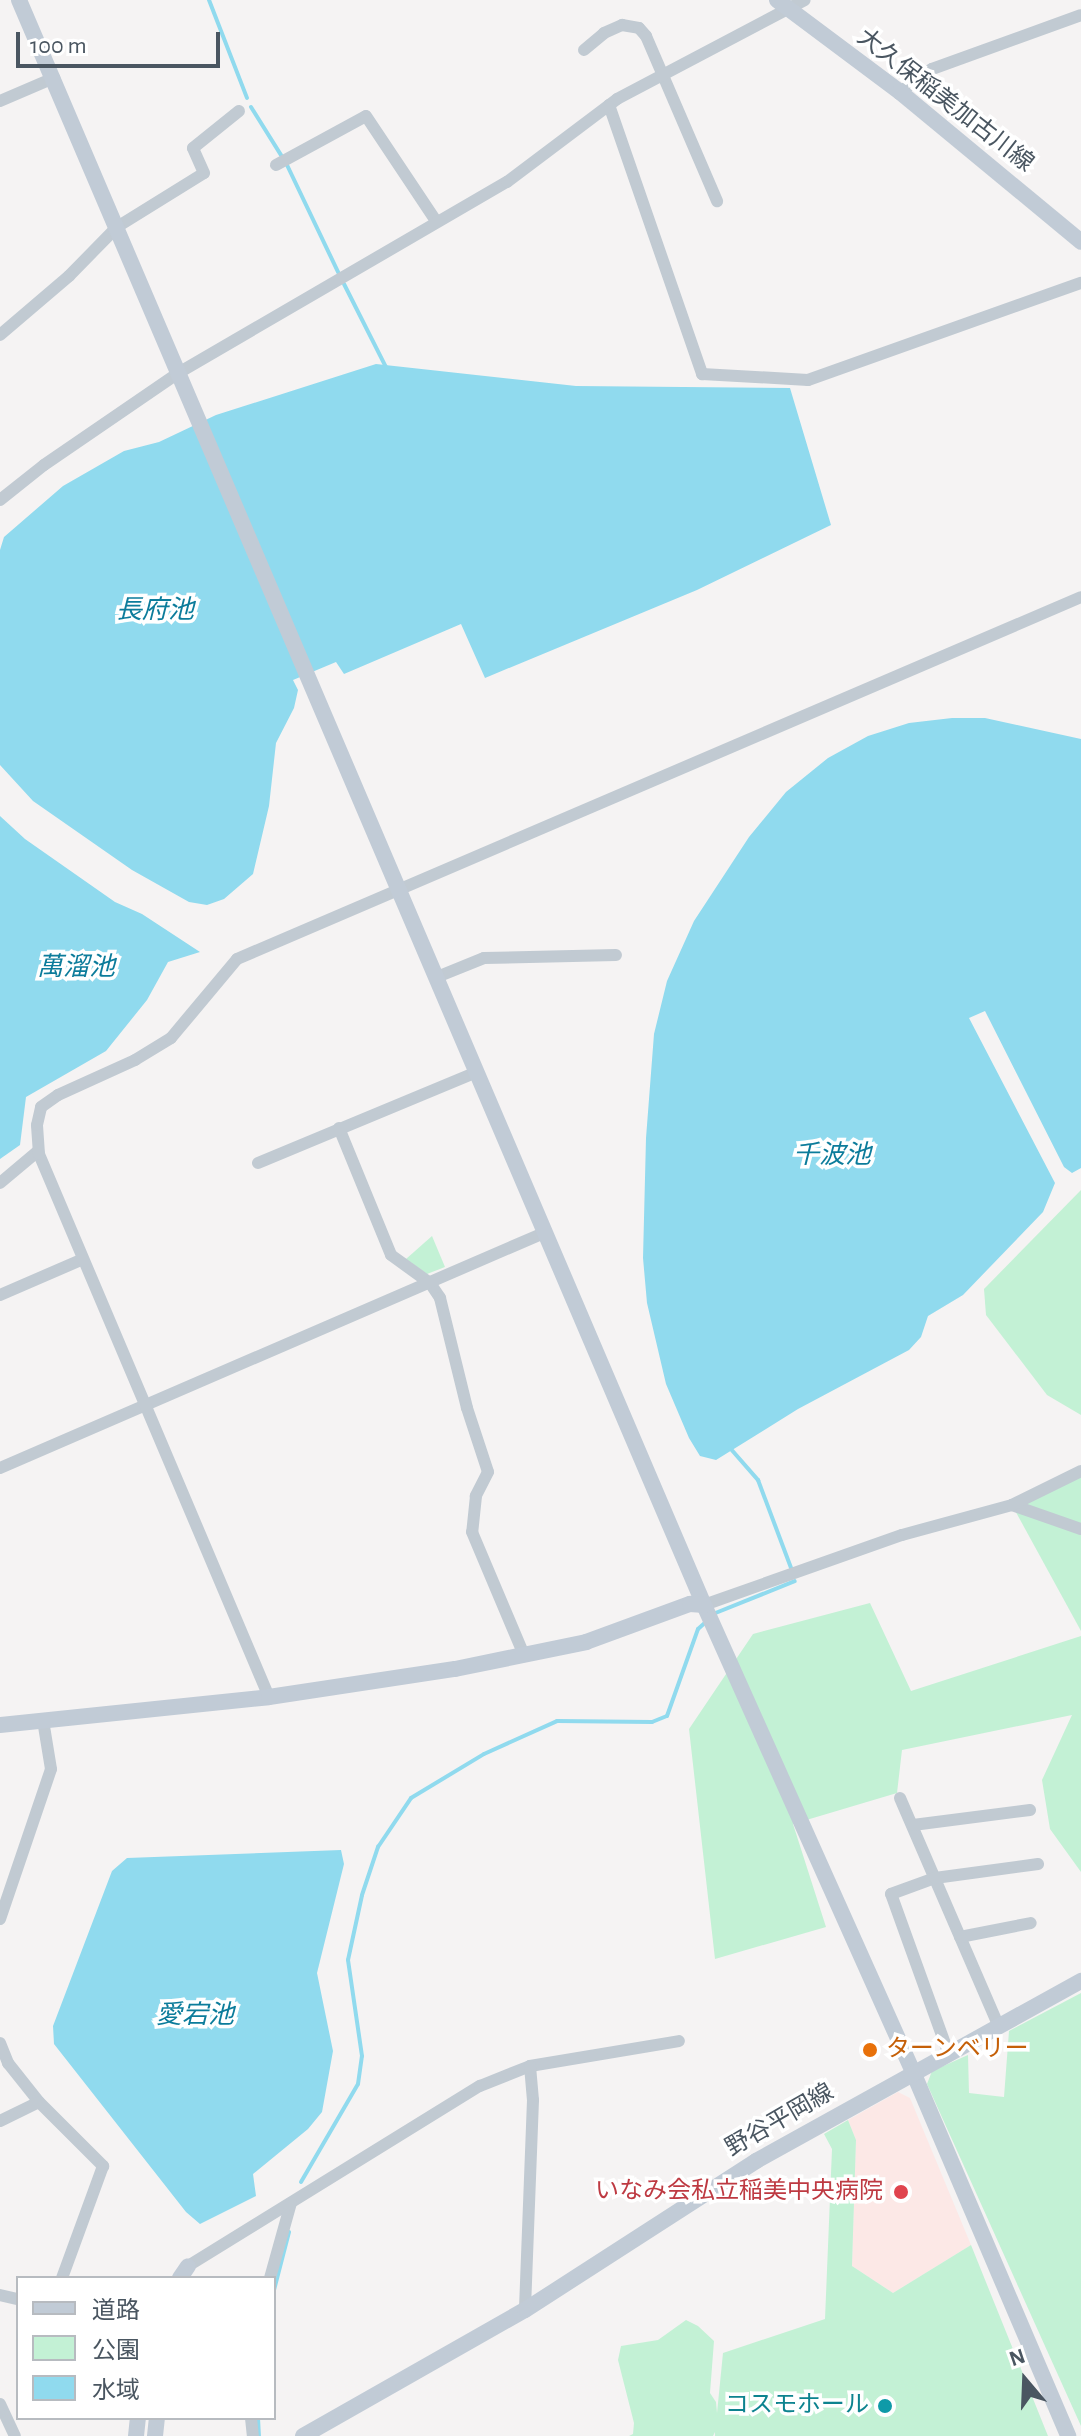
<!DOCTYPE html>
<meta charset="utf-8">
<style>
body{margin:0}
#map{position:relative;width:1081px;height:2436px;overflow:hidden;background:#f5f3f3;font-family:"Alegreya Sans","Noto Sans JP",sans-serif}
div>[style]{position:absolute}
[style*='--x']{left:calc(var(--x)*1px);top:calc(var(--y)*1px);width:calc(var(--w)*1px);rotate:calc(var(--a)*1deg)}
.medical>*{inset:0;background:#fce8e6}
.green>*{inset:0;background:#c3f1d5}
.water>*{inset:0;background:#90daee}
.stream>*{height:4px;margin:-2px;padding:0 2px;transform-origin:2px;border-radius:2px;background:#90daee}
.street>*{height:12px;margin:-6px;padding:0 6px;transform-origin:6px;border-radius:6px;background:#c1cad2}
.secondary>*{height:16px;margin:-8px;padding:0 8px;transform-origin:8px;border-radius:8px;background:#c1cbd6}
.dots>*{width:22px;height:22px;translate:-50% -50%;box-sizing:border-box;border:4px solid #fff;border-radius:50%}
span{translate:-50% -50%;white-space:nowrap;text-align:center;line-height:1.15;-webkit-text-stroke:7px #fff;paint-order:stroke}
.street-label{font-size:24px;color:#4a5661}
.food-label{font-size:24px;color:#c56008}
.left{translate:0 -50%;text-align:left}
.health-label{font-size:24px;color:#be3a42}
.right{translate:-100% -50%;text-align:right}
.culture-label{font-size:24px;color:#0d838f}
.water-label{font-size:26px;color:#0c7c9b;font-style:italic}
.legend{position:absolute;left:16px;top:2276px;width:260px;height:144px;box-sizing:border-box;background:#fff;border:2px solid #b7bbc0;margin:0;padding:10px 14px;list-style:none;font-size:24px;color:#4a5661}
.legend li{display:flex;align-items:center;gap:16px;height:40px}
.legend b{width:40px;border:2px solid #b7bbc0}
.north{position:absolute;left:985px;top:2340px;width:80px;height:80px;-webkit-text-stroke:6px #fff;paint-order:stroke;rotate:341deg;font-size:22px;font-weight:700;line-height:32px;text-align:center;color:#4a5661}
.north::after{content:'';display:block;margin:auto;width:28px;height:36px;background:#4a5661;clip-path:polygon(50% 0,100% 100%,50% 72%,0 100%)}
.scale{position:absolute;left:16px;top:32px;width:204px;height:36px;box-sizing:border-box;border:4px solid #4a5661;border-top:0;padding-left:10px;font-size:24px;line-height:28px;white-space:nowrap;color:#4a5661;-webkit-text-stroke:6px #fff;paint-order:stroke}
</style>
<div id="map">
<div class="medical">
<div style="clip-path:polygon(898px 2092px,910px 2098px,971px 2245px,893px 2293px,852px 2266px,856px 2140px,848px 2120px)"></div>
</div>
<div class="green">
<div style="clip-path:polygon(1081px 1190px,1081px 1415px,1047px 1395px,986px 1315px,984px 1289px)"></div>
<div style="clip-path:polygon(432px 1236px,445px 1267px,427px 1274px,406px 1259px)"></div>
<div style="clip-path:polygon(1081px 1468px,1081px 1631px,1012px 1505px)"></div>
<div style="clip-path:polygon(870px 1603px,911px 1691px,1081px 1636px,1081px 1872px,1050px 1829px,1042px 1780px,1072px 1715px,902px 1750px,897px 1793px,793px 1824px,826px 1927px,715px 1959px,689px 1729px,753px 1634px)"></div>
<div style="clip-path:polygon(1081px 1993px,1081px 2426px,927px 2084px,932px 2071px,968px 2055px,969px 2093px,1004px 2097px,1009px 2031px)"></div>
<div style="clip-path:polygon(848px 2120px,856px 2140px,852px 2266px,893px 2293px,971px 2245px,1048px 2436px,715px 2436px,715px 2432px,713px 2436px,629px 2436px,633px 2434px,634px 2423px,618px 2360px,621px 2346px,658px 2340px,686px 2320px,698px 2326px,714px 2341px,710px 2393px,716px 2402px,717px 2413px,723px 2353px,825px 2319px,832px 2149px,824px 2134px)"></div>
</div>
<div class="water">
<div style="clip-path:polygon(376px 364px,576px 386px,790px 388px,831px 525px,697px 590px,485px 678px,461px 624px,344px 674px,336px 662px,293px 680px,298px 690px,294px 708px,276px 743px,269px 806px,253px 874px,224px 899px,207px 905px,189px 902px,132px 870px,33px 801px,0 765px,0 550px,4px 537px,63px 486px,124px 451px,159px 442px,216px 415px)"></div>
<div style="clip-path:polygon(952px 718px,985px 718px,1081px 739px,1081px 1168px,1072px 1173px,1064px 1167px,985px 1011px,969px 1018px,1055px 1183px,1043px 1212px,963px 1295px,928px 1316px,921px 1337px,909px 1350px,798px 1409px,716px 1460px,700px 1456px,689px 1438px,666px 1384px,647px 1303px,643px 1258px,646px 1138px,654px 1034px,667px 981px,694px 921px,749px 837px,786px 792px,828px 758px,868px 736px,909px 723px)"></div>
<div style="clip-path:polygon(0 816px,25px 839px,115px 902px,142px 914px,200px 952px,168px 962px,147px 1000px,106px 1051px,26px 1097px,20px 1145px,0 1159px)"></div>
<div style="clip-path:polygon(341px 1850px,344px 1864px,317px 1973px,333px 2051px,322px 2112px,308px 2129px,253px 2174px,256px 2196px,200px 2224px,186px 2212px,54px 2044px,53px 2026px,112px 1871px,127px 1858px)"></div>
</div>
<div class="stream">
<div style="--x:209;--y:0;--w:105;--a:68.8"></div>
<div style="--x:251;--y:107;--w:57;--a:58"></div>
<div style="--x:287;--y:165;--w:119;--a:64.5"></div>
<div style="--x:344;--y:284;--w:95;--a:63.2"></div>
<div style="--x:730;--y:1448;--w:43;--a:48.8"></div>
<div style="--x:758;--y:1480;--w:94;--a:69.4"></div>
<div style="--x:713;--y:1614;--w:88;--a:-21.9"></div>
<div style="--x:301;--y:2182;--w:113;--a:-59.8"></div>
<div style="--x:358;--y:2084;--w:28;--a:-82"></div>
<div style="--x:362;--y:2056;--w:97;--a:-98.3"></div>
<div style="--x:348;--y:1960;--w:66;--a:-77.8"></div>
<div style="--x:362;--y:1895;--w:51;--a:-71.6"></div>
<div style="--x:378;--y:1847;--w:59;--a:-56"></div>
<div style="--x:411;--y:1798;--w:85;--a:-31.1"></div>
<div style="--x:484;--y:1754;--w:80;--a:-24.3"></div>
<div style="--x:557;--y:1721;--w:95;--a:0.6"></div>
<div style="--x:652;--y:1722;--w:16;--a:-22"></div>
<div style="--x:667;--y:1716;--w:92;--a:-70.4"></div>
<div style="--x:698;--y:1629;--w:12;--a:-42"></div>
<div style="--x:274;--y:2290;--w:60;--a:-75.5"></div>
<div style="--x:258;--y:2418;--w:18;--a:87"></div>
</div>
<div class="street">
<div style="--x:584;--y:50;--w:26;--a:-40"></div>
<div style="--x:604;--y:33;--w:20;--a:-24"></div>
<div style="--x:622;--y:25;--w:17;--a:10"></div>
<div style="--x:639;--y:28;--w:11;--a:49"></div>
<div style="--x:646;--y:36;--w:180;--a:66.7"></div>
<div style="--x:900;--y:92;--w:39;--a:-36"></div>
<div style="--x:932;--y:69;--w:158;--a:-19.9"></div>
<div style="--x:0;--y:101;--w:59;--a:-23.1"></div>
<div style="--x:609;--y:105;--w:285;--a:70.9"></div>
<div style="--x:702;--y:374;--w:106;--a:3.2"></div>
<div style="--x:808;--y:380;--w:290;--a:-19.6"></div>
<div style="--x:276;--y:165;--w:102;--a:-28.6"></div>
<div style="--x:366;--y:116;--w:126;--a:56.3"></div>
<div style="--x:0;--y:335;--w:91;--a:-40.5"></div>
<div style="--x:69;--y:276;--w:69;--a:-45.6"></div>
<div style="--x:117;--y:227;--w:102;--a:-31.8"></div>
<div style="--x:204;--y:173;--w:27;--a:-114"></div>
<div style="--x:193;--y:148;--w:59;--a:-38.8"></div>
<div style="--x:0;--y:500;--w:56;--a:-38.5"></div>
<div style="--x:44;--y:465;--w:165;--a:-34.4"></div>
<div style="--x:180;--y:372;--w:378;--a:-30.2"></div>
<div style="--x:507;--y:182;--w:138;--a:-37"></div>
<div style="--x:617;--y:99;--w:212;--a:-27.8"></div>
<div style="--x:437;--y:977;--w:51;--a:-22"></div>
<div style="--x:484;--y:958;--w:132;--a:-1.3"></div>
<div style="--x:339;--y:1128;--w:137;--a:67.7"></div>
<div style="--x:391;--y:1255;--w:48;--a:35.7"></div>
<div style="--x:430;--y:1283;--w:18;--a:56"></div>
<div style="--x:440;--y:1298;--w:113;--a:76.2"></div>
<div style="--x:467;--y:1408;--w:67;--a:71.8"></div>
<div style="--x:488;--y:1472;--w:27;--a:117"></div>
<div style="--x:476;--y:1496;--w:36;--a:96"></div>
<div style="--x:472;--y:1532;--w:134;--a:67.1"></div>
<div style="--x:258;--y:1163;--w:237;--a:-22.6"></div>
<div style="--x:0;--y:1183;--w:50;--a:-40.1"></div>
<div style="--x:0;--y:1295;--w:90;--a:-23.4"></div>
<div style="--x:0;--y:1468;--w:595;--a:-23.38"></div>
<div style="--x:1012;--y:1505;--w:73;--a:19.2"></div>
<div style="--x:704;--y:1605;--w:210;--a:-19.5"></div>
<div style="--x:902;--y:1535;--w:114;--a:-15.3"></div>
<div style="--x:1012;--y:1505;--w:77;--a:-26.2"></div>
<div style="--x:269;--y:1697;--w:590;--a:-112.96"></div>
<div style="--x:39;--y:1154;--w:29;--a:-94"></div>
<div style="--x:37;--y:1125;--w:18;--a:-77"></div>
<div style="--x:41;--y:1107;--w:21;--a:-35"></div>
<div style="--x:58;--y:1095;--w:85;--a:-24.4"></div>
<div style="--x:135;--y:1060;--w:42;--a:-31.4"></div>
<div style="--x:171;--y:1038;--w:103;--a:-50.1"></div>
<div style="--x:237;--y:959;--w:918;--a:-23.21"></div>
<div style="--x:900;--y:1798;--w:246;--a:66.6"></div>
<div style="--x:913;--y:1825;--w:118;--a:-7.3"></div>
<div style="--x:0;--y:1919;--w:158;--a:-71.2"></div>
<div style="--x:51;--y:1769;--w:50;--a:-99.3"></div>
<div style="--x:960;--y:1937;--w:72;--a:-11.2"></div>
<div style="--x:0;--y:2043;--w:22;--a:68"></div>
<div style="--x:8;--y:2063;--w:50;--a:51.5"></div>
<div style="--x:39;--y:2102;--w:91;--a:45"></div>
<div style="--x:103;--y:2166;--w:119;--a:110.1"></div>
<div style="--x:948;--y:2052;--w:168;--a:-109.8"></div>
<div style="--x:891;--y:1894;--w:47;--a:-20"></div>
<div style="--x:935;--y:1878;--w:104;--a:-7.7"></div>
<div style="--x:530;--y:2066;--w:151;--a:-9.5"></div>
<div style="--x:0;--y:2121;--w:43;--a:-26"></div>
<div style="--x:188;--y:2266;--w:343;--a:-31.7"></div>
<div style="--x:480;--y:2086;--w:54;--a:-21.8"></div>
<div style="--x:530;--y:2066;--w:34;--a:85"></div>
<div style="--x:533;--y:2100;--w:210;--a:92.2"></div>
<div style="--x:270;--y:2278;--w:78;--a:-74.4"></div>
<div style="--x:0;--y:2295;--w:18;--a:13"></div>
<div style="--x:0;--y:2404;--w:35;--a:65"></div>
<div style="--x:251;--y:2418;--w:18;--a:84"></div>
</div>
<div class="secondary">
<div style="--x:19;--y:0;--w:1745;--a:66.89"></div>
<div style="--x:704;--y:1605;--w:512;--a:65.89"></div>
<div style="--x:913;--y:2072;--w:396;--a:66.9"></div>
<div style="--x:777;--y:0;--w:154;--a:36.8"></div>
<div style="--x:900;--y:92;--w:235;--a:39.6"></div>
<div style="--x:0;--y:1725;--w:270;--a:-5.9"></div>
<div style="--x:269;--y:1697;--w:188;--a:-8.6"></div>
<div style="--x:455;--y:1669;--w:134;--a:-11.6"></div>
<div style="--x:586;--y:1642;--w:111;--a:-20.1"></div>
<div style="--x:690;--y:1604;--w:14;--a:4"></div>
<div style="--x:180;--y:2278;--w:14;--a:-56"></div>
<div style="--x:136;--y:2436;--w:18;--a:-84"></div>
<div style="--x:155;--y:2436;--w:18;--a:-84"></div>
<div style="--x:303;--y:2436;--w:255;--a:-29.6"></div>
<div style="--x:525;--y:2310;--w:275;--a:-32.8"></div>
<div style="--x:756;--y:2161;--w:372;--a:-29"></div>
</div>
<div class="dots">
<div style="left:870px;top:2050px;background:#e8710a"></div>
<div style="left:901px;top:2192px;background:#e0444e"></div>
<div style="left:885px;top:2406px;background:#0f9aa8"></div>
</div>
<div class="street-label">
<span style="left:945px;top:101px;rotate:38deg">大久保稲美加古川線</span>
<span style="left:780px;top:2121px;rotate:-30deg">野谷平岡線</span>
</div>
<div class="food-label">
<span class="left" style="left:886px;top:2050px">ターンベリー</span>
</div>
<div class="health-label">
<span class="right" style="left:883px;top:2192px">いなみ会私立稲美中央病院</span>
</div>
<div class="culture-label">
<span class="right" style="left:869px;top:2406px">コスモホール</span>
</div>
<div class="water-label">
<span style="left:155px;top:611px">長府池</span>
<span style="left:76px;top:968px">萬溜池</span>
<span style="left:832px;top:1156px">千波池</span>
<span style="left:195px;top:2016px">愛宕池</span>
</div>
<ul class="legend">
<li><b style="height:10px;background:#c1cbd6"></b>道路</li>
<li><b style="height:22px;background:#c3f1d5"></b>公園</li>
<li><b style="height:22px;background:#90daee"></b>水域</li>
</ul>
<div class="north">N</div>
<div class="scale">100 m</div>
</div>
